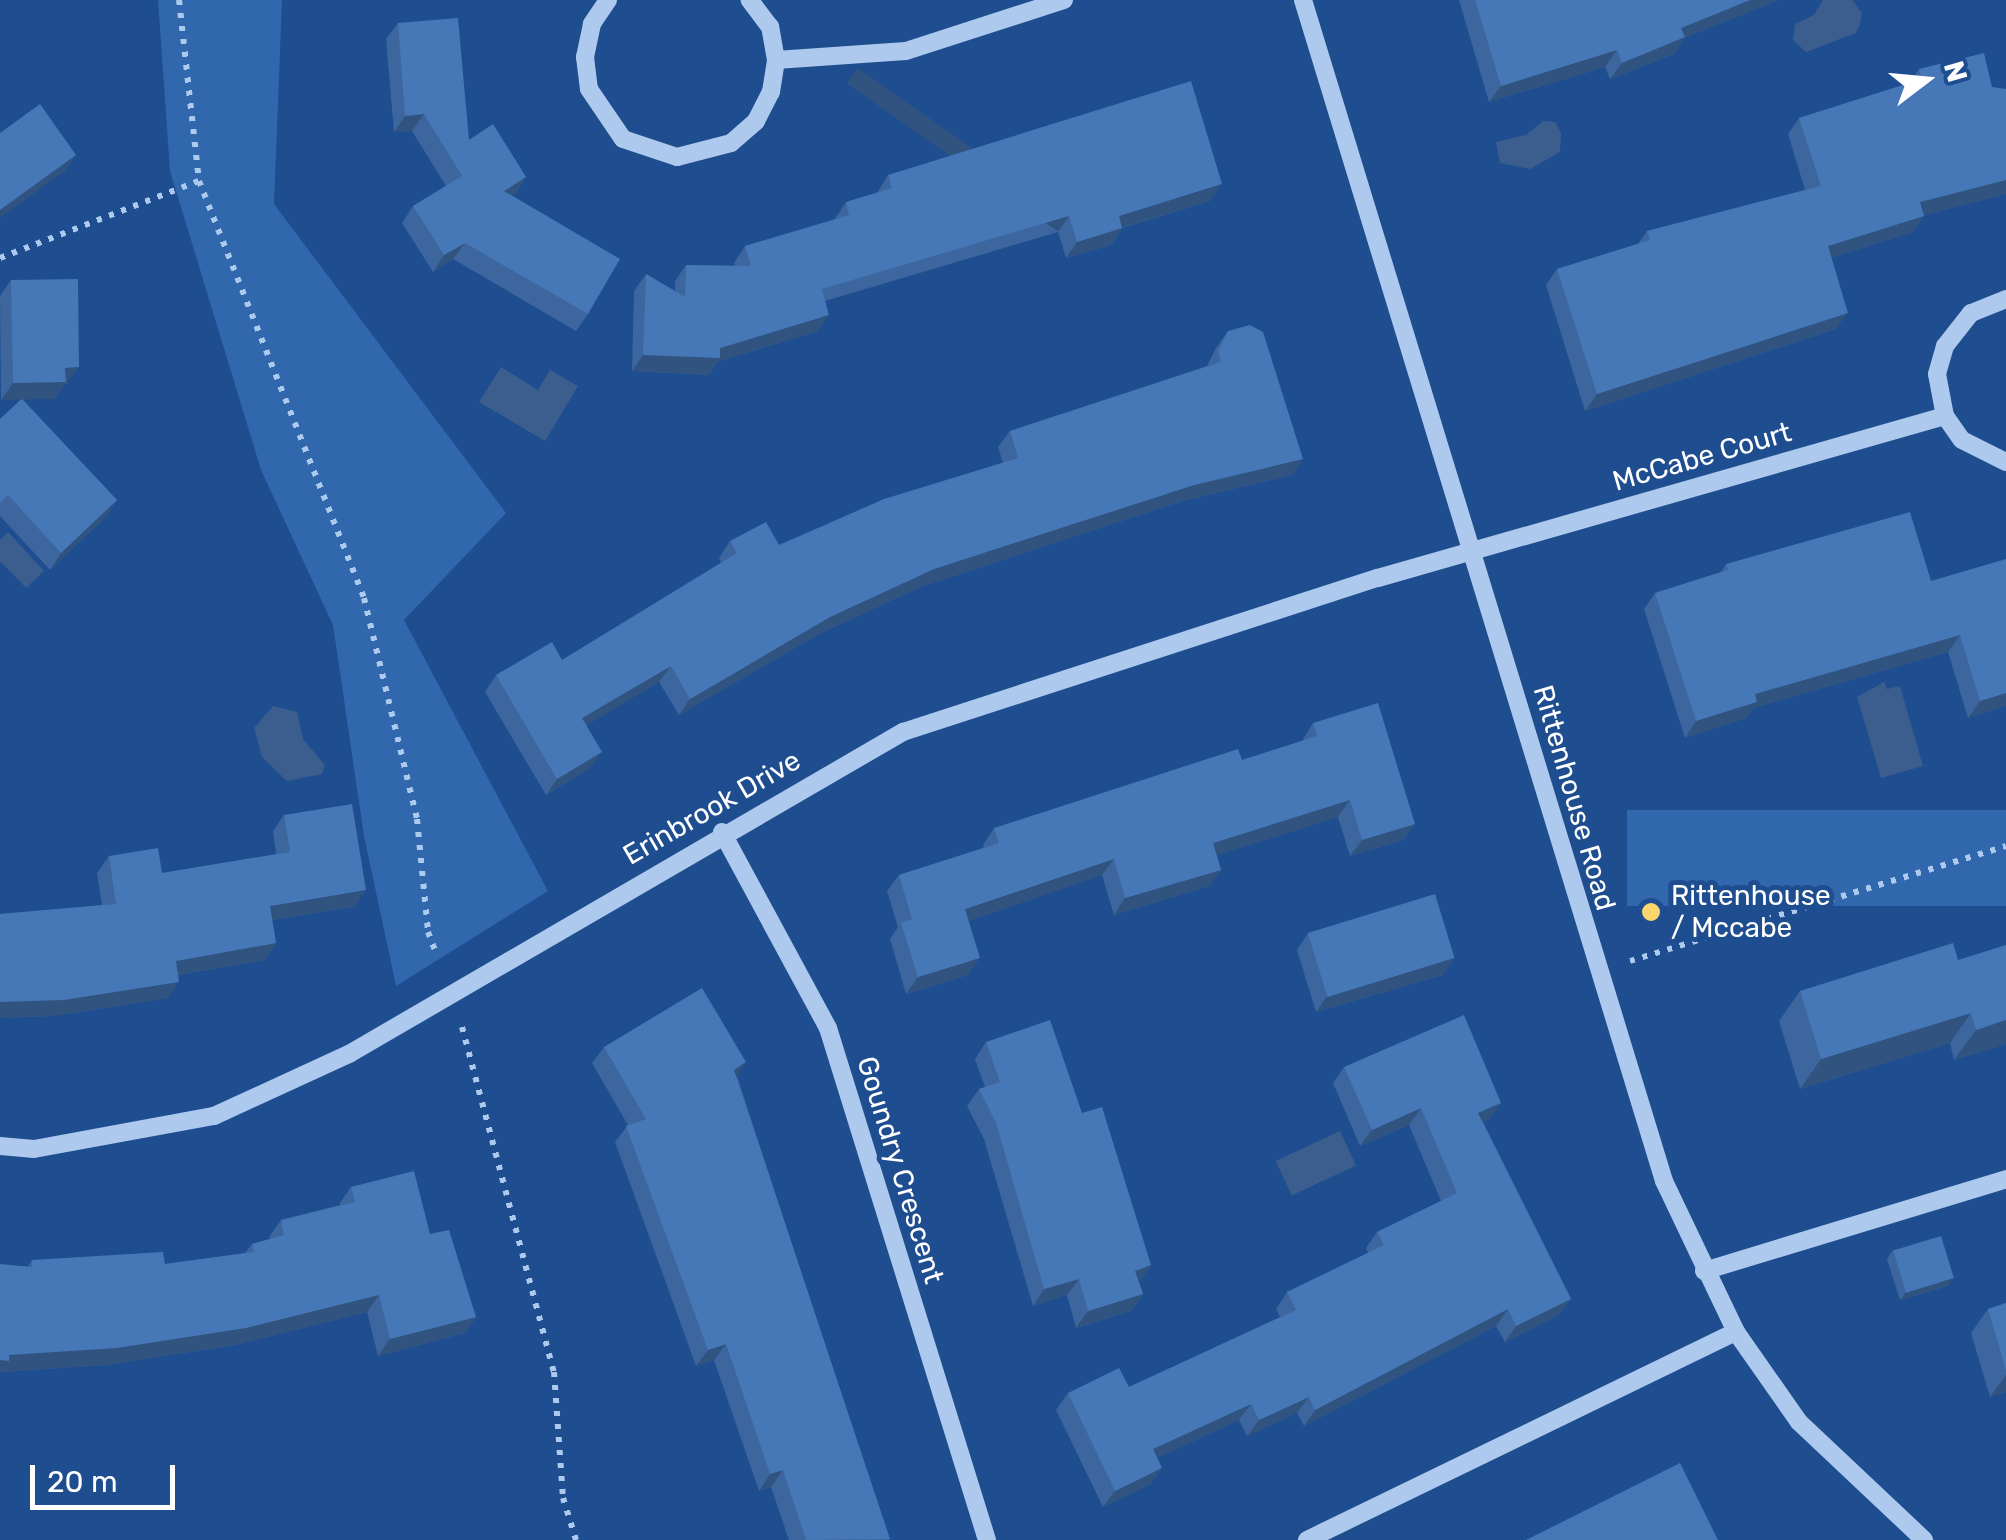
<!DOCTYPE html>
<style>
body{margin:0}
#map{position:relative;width:2006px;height:1540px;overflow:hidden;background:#1e4d90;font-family:Rubik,sans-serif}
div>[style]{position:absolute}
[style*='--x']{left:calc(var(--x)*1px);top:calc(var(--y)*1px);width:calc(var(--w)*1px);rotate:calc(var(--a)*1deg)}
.green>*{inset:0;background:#3167ad;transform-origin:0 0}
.water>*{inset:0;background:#3c5e8e;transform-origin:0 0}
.path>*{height:6px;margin-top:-3px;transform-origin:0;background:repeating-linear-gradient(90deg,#adc9ed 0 5px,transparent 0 13px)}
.minor>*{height:18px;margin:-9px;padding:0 9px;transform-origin:9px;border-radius:9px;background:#adc9ed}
.wall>*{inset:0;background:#3c669d}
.shaded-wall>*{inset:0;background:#315380;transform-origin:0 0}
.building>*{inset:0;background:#4677b7;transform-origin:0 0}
.dots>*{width:28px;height:28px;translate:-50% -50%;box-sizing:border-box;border:5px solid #1e4d90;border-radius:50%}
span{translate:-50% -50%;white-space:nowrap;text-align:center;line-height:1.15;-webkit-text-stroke:10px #1e4d90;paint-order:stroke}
.street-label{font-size:28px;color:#fff}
.poi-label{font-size:28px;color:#fff}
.left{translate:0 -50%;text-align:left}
.north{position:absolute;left:1876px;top:30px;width:100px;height:100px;-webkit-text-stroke:8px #1e4d90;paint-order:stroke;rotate:74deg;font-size:28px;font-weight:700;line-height:40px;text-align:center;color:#fff}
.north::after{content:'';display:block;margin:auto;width:35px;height:45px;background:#fff;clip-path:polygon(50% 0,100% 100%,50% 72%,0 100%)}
.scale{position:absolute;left:30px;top:1465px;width:145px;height:45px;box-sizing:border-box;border:5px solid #fff;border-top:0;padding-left:12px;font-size:30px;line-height:35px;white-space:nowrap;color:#fff;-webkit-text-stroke:8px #1e4d90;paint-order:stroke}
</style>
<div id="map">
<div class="green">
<div style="clip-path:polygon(158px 0,282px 0,274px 204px,506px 513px,404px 620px,548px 891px,396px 986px,364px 836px,333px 625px,261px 470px,170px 171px)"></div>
<div style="left:2006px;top:810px;width:96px;height:379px;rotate:90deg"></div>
</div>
<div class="water">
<div style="clip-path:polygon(1823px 0,1852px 0,1862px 13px,1860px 24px,1856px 33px,1806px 52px,1793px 40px,1795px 24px,1814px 15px)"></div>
<div style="clip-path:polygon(1543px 121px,1555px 122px,1561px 133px,1560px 152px,1530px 169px,1500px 163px,1496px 142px,1526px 135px)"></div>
<div style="clip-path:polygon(501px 367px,538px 390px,550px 370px,578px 386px,545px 441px,479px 402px)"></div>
<div style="clip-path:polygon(8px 532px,44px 571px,26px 588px,0 561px,0 540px)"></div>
<div style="clip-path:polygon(1884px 682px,1887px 689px,1900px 686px,1923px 766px,1881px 778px,1857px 697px)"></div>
<div style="clip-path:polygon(273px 706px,297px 712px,303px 739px,325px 765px,322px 774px,287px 781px,262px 757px,254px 728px)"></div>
<div style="left:1340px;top:1131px;width:38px;height:71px;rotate:65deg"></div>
</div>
<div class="path">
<div style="--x:179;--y:0;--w:182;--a:83.7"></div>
<div style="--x:199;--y:181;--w:448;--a:68.4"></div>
<div style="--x:364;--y:598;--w:227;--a:76.5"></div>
<div style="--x:417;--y:819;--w:114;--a:84.4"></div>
<div style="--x:428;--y:932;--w:25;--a:69"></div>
<div style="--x:0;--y:258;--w:213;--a:-21.2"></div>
<div style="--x:1630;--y:961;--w:393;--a:-17"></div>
<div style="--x:462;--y:1027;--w:357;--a:75.1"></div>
<div style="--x:554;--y:1372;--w:126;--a:85.9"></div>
<div style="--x:563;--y:1498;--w:44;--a:72.8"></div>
</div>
<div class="minor">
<div style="--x:608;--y:0;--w:29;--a:124"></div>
<div style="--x:592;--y:24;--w:34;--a:102"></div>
<div style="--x:585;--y:57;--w:32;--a:83"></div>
<div style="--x:589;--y:89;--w:60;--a:55.8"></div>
<div style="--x:623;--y:139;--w:57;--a:18.4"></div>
<div style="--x:677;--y:157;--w:56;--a:-14.5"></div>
<div style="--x:731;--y:143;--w:33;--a:-41"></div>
<div style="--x:756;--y:121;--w:33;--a:-63"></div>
<div style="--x:771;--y:92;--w:32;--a:-81"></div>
<div style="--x:776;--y:60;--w:34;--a:-100"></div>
<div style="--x:770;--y:27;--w:34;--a:-127"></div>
<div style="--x:1303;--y:0;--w:1235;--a:73"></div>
<div style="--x:1664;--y:1181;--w:167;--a:64.5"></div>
<div style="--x:1736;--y:1332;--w:110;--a:55"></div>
<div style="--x:1799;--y:1422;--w:172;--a:43.3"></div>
<div style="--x:776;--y:60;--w:130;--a:-4"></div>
<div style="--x:906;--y:51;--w:166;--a:-17.9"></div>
<div style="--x:2006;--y:299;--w:38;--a:158"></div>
<div style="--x:1971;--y:313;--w:42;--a:128.2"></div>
<div style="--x:1945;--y:346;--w:29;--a:106"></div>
<div style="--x:1937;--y:374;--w:43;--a:79.2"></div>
<div style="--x:1945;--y:416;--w:29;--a:55"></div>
<div style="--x:1962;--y:440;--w:49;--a:26.6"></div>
<div style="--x:722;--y:832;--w:223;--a:61.6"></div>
<div style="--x:828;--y:1028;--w:536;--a:72.75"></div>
<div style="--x:0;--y:1146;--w:34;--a:5"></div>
<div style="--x:34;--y:1149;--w:183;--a:-10.4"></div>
<div style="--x:214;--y:1116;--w:149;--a:-24.7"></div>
<div style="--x:349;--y:1054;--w:641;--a:-30.17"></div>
<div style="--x:903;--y:732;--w:499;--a:-18"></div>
<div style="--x:1378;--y:578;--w:590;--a:-15.95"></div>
<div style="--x:1704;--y:1271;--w:316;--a:-16.9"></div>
<div style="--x:1307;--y:1540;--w:477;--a:-25.9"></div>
</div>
<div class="wall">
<div style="clip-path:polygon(1459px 0,1779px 0,1684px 38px,1674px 54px,1610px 79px,1605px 67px,1489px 102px)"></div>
<div style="clip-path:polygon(398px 23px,469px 140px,526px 177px,515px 194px,511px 196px,588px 314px,576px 331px,453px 259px,433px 272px,402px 223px,413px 206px,446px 186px,412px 131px,394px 132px,386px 39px)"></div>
<div style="clip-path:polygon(1919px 69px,2006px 194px,1924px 215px,1913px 232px,1831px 258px,1836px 329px,1585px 411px,1546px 285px,1557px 269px,1638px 244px,1647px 231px,1805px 190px,1788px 134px,1799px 118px,1910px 83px)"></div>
<div style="clip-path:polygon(888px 175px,1210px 201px,1122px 228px,1111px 245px,1066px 258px,1058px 232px,825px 301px,818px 331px,717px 362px,709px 375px,632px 371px,634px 291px,646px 274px,675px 291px,675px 281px,686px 265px,735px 266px,734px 263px,745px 246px,834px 220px,846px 202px,877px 193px)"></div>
<div style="clip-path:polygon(11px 280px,68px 384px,64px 384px,54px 399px,22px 399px,117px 500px,106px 517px,50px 570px,0 516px,0 419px,21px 399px,1px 400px,0 296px)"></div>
<div style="clip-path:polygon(1228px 331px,1303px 459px,1292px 475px,1183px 501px,923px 586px,819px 634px,679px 715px,659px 682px,586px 725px,590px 768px,546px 795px,485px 692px,496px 675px,562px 660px,721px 563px,719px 558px,730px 541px,779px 545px,1003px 463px,998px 447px,1010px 431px,1207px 366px,1216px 348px)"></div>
<div style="clip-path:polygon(1726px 564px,1931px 581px,2006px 706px,1968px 718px,1948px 652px,1753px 708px,1746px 718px,1685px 738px,1644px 609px,1655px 593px,1721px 572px)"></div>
<div style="clip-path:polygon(1313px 723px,1415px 824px,1403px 840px,1350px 856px,1338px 817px,1217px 855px,1221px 870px,1209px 886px,1114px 915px,1102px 875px,968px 921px,968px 975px,906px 994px,890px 939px,898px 927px,887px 891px,899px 875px,984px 848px,983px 845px,994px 828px,1242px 760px,1302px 741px)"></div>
<div style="clip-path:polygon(284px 815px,354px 907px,272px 920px,276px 943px,265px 960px,178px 975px,168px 998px,53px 1016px,0 1018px,0 914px,102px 905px,97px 873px,109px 856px,162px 873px,276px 854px,273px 831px)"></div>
<div style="clip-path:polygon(1308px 933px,1443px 975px,1316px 1012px,1297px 950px)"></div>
<div style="clip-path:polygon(1958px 960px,2006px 1044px,1954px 1060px,1950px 1043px,1800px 1089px,1779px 1021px,1800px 991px)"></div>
<div style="clip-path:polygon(986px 1042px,1082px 1113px,1151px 1265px,1139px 1282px,1143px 1294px,1131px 1311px,1076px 1328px,1067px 1295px,1033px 1306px,984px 1139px,967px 1106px,979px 1089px,985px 1087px,975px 1059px)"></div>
<div style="clip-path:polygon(604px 1047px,737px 1076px,889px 1540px,789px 1540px,771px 1487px,759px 1491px,714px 1360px,696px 1366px,615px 1142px,628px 1125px,592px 1063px)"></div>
<div style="clip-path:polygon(1344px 1067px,1490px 1119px,1483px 1122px,1571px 1299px,1559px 1315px,1505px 1342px,1496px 1326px,1304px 1426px,1297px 1413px,1247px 1436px,1239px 1420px,1157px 1458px,1151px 1484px,1103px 1507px,1056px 1410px,1068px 1393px,1129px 1387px,1280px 1317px,1276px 1309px,1287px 1292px,1368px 1253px,1366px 1248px,1377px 1232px,1441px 1201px,1409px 1125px,1360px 1146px,1333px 1083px)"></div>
<div style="clip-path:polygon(351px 1187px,430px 1234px,476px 1317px,465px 1333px,378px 1356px,367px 1312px,235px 1345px,106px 1365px,1px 1372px,28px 1266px,32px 1260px,165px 1264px,245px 1253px,252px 1244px,270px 1239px,269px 1237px,281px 1220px,340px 1205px,340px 1203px)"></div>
<div style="clip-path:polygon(1893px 1250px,1948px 1286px,1900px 1300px,1887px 1259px)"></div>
<div style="clip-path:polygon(2006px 1303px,2006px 1392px,1990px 1397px,1971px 1333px,1988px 1309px)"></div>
</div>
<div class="shaded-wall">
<div style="clip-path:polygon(1750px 0,1779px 0,1684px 38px,1674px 54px,1610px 79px,1622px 63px,1681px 28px)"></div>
<div style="clip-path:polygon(1617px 50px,1605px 67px,1489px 102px,1501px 86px)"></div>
<div style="clip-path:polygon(424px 114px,412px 131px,394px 132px,405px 116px)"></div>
<div style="clip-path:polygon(76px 155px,65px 171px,0 218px,0 210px)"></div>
<div style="clip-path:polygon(526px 177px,515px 194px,492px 208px,504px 191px)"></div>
<div style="clip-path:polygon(2006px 180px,2006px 194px,1908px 219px,1920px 202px)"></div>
<div style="clip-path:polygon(1222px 184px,1210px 201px,1107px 232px,1119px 216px)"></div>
<div style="left:1069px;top:216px;width:19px;height:258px;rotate:125deg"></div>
<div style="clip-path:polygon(1924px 216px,1913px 232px,1816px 263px,1828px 246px)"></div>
<div style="clip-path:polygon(1122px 228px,1111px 245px,1066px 258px,1077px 242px)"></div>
<div style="clip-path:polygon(465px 243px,453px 259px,433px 272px,444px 255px)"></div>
<div style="clip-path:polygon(1848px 313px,1836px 329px,1585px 411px,1597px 394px)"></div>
<div style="clip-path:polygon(829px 315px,818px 331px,717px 362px,709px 375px,632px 371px,643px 355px,720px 348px)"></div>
<div style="clip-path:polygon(79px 367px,54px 399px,1px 400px,13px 383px,65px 368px)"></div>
<div style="clip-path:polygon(1303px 459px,1292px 475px,1183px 501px,923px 586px,819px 634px,679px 715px,690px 699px,830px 617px,934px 569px,1194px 485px)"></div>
<div style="clip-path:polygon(117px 500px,106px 517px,50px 570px,61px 553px)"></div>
<div style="clip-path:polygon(1960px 635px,1948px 652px,1753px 708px,1746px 718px,1685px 738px,1696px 721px,1755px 694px)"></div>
<div style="clip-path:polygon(671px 666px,659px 682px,571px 735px,582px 718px)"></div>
<div style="clip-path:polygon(2006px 693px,2006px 706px,1968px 718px,1980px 701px)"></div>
<div style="clip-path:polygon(602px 752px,590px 768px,546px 795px,557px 779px)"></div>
<div style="clip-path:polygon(1350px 800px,1338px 817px,1202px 860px,1213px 843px)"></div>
<div style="clip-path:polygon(1415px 824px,1403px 840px,1350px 856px,1362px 840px)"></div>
<div style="clip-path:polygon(1114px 859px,1102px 875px,954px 926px,965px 909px)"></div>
<div style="clip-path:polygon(1221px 870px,1209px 886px,1114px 915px,1125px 898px)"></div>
<div style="clip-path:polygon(366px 890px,354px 907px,258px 922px,270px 906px)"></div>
<div style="clip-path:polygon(276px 943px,265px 960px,164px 977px,176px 961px)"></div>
<div style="clip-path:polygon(980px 958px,968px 975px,906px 994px,918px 977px)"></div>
<div style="clip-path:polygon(1455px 958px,1443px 975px,1316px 1012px,1327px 996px)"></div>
<div style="clip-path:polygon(179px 982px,168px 998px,53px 1016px,0 1018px,0 1002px)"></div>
<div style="clip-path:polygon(1971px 1013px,1950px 1043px,1800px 1089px,1821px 1059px)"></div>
<div style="clip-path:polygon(2006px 1020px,2006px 1044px,1954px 1060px,1976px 1030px)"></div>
<div style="clip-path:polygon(746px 1062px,735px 1079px,734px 1070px)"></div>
<div style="clip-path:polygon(1501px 1103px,1490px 1119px,1467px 1130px,1478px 1113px)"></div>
<div style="clip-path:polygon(1421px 1108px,1409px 1125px,1360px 1146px,1372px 1130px)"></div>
<div style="clip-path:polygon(1151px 1265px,1140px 1282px,1124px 1287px,1135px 1271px)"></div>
<div style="clip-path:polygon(1954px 1278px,1948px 1286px,1900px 1300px,1906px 1292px)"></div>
<div style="clip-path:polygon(1079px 1279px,1067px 1295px,1033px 1306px,1044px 1289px)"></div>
<div style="clip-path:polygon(1143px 1294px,1131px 1311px,1076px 1328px,1088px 1311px)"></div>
<div style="clip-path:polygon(379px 1295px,367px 1312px,235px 1345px,106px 1365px,1px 1372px,0 1373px,0 1360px,9px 1355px)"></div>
<div style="clip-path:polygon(1571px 1299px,1559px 1315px,1505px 1342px,1516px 1326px)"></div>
<div style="clip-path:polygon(1508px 1309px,1496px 1326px,1304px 1426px,1315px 1410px)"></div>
<div style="clip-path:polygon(476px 1317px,465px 1333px,378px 1356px,390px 1339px)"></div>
<div style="clip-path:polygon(726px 1344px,714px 1360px,696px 1366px,708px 1350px)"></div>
<div style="clip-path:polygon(2006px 1375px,2006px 1392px,1990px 1397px)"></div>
<div style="clip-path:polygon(1309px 1397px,1297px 1413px,1247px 1436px,1259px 1420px)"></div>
<div style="clip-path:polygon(1251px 1404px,1239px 1420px,1142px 1465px,1153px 1449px)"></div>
<div style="clip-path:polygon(1162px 1468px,1151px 1484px,1103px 1507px,1115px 1491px)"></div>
<div style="clip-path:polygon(783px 1470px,771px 1487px,759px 1491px,770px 1474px)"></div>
</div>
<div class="building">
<div style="clip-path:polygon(1475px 0,1750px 0,1681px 28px,1685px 37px,1622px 63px,1617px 50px,1501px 86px)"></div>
<div style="clip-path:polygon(458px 18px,469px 140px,493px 124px,526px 177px,504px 191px,620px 259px,588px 314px,465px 243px,444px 255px,413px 206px,462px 176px,424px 114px,405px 116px,398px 23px)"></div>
<div style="clip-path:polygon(1984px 53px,1992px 87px,2006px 89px,2006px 180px,1920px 202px,1924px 216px,1828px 246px,1848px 313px,1597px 394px,1557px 269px,1650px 240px,1647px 231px,1821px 186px,1799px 118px,1922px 79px,1919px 69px)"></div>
<div style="clip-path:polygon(1191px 81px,1222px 184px,1119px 216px,1122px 228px,1077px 242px,1069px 216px,822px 289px,829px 315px,720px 348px,720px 358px,643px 355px,646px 274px,685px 297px,686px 265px,751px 266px,745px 246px,849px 215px,846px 202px,892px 188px,888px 175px)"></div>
<div style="clip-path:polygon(40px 104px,76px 155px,0 210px,0 133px)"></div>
<div style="clip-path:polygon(78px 279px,79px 367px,65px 368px,66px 382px,13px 383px,11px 280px)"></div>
<div style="clip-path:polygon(1250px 325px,1263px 332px,1303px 459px,1194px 485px,934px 569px,830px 617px,690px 699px,671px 666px,582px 718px,602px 752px,557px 779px,496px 675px,552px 642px,562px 660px,737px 553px,730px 541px,766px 522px,779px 545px,884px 499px,1018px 458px,1010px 431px,1221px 362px,1218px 351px,1228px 331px)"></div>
<div style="clip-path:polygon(22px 399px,117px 500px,61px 553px,8px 495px,0 503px,0 419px)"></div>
<div style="clip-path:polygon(1910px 512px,1931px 581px,2006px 559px,2006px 693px,1980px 701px,1960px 635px,1755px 694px,1757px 702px,1696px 721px,1655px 593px,1728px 570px,1726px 564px)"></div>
<div style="clip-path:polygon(1378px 703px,1415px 824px,1362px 840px,1350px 800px,1213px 843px,1221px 870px,1125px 898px,1114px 859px,965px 909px,980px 958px,918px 977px,901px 923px,912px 919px,899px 875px,999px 843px,994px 828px,1238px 749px,1242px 760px,1317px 736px,1313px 723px)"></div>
<div style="clip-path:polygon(352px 804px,366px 890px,270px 906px,276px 943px,176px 961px,179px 982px,64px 1000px,0 1002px,0 914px,116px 904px,109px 856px,158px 848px,162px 873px,290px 852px,284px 815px)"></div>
<div style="left:1435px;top:894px;width:67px;height:133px;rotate:73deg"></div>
<div style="clip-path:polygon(1953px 943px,1958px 960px,2006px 945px,2006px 1020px,1976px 1030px,1971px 1013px,1821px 1059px,1800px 991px)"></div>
<div style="clip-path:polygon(702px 988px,746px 1062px,734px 1070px,890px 1539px,806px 1540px,783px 1470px,770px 1474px,726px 1344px,708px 1350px,626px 1126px,646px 1119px,604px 1047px)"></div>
<div style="clip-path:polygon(1464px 1015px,1501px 1103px,1478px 1113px,1571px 1299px,1516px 1326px,1508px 1309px,1315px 1410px,1309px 1397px,1259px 1420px,1251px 1404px,1153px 1449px,1162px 1468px,1115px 1491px,1068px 1393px,1119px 1368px,1129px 1387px,1296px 1310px,1287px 1292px,1384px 1245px,1377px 1232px,1457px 1193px,1421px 1108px,1372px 1130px,1344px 1067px)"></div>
<div style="clip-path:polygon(1050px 1020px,1082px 1113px,1102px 1107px,1151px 1265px,1135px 1271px,1143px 1294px,1088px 1311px,1079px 1279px,1044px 1289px,996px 1123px,979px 1089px,1000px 1082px,986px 1042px)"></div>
<div style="clip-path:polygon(414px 1171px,430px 1234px,449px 1230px,476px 1317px,390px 1339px,379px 1295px,246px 1328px,117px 1348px,9px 1355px,9px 1361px,0 1360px,0 1264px,32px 1267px,32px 1260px,163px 1252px,165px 1264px,254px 1252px,252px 1244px,284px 1235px,281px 1220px,355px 1202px,351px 1187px)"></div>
<div style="left:1941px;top:1236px;width:44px;height:50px;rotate:73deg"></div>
<div style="clip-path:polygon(2006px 1303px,2006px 1370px,1988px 1309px)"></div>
<div style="clip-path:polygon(1680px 1463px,1718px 1540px,1526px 1540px)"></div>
</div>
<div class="dots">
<div style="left:1651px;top:912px;background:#fcd56c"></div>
</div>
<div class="street-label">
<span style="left:1702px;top:457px;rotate:-16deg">McCabe Court</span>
<span style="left:1574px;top:798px;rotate:74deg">Rittenhouse Road</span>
<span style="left:712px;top:808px;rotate:-30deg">Erinbrook Drive</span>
<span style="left:900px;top:1170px;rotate:73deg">Goundry Crescent</span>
</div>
<div class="poi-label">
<span class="left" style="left:1671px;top:912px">Rittenhouse<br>/ Mccabe</span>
</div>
<div class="north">N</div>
<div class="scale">20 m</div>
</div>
